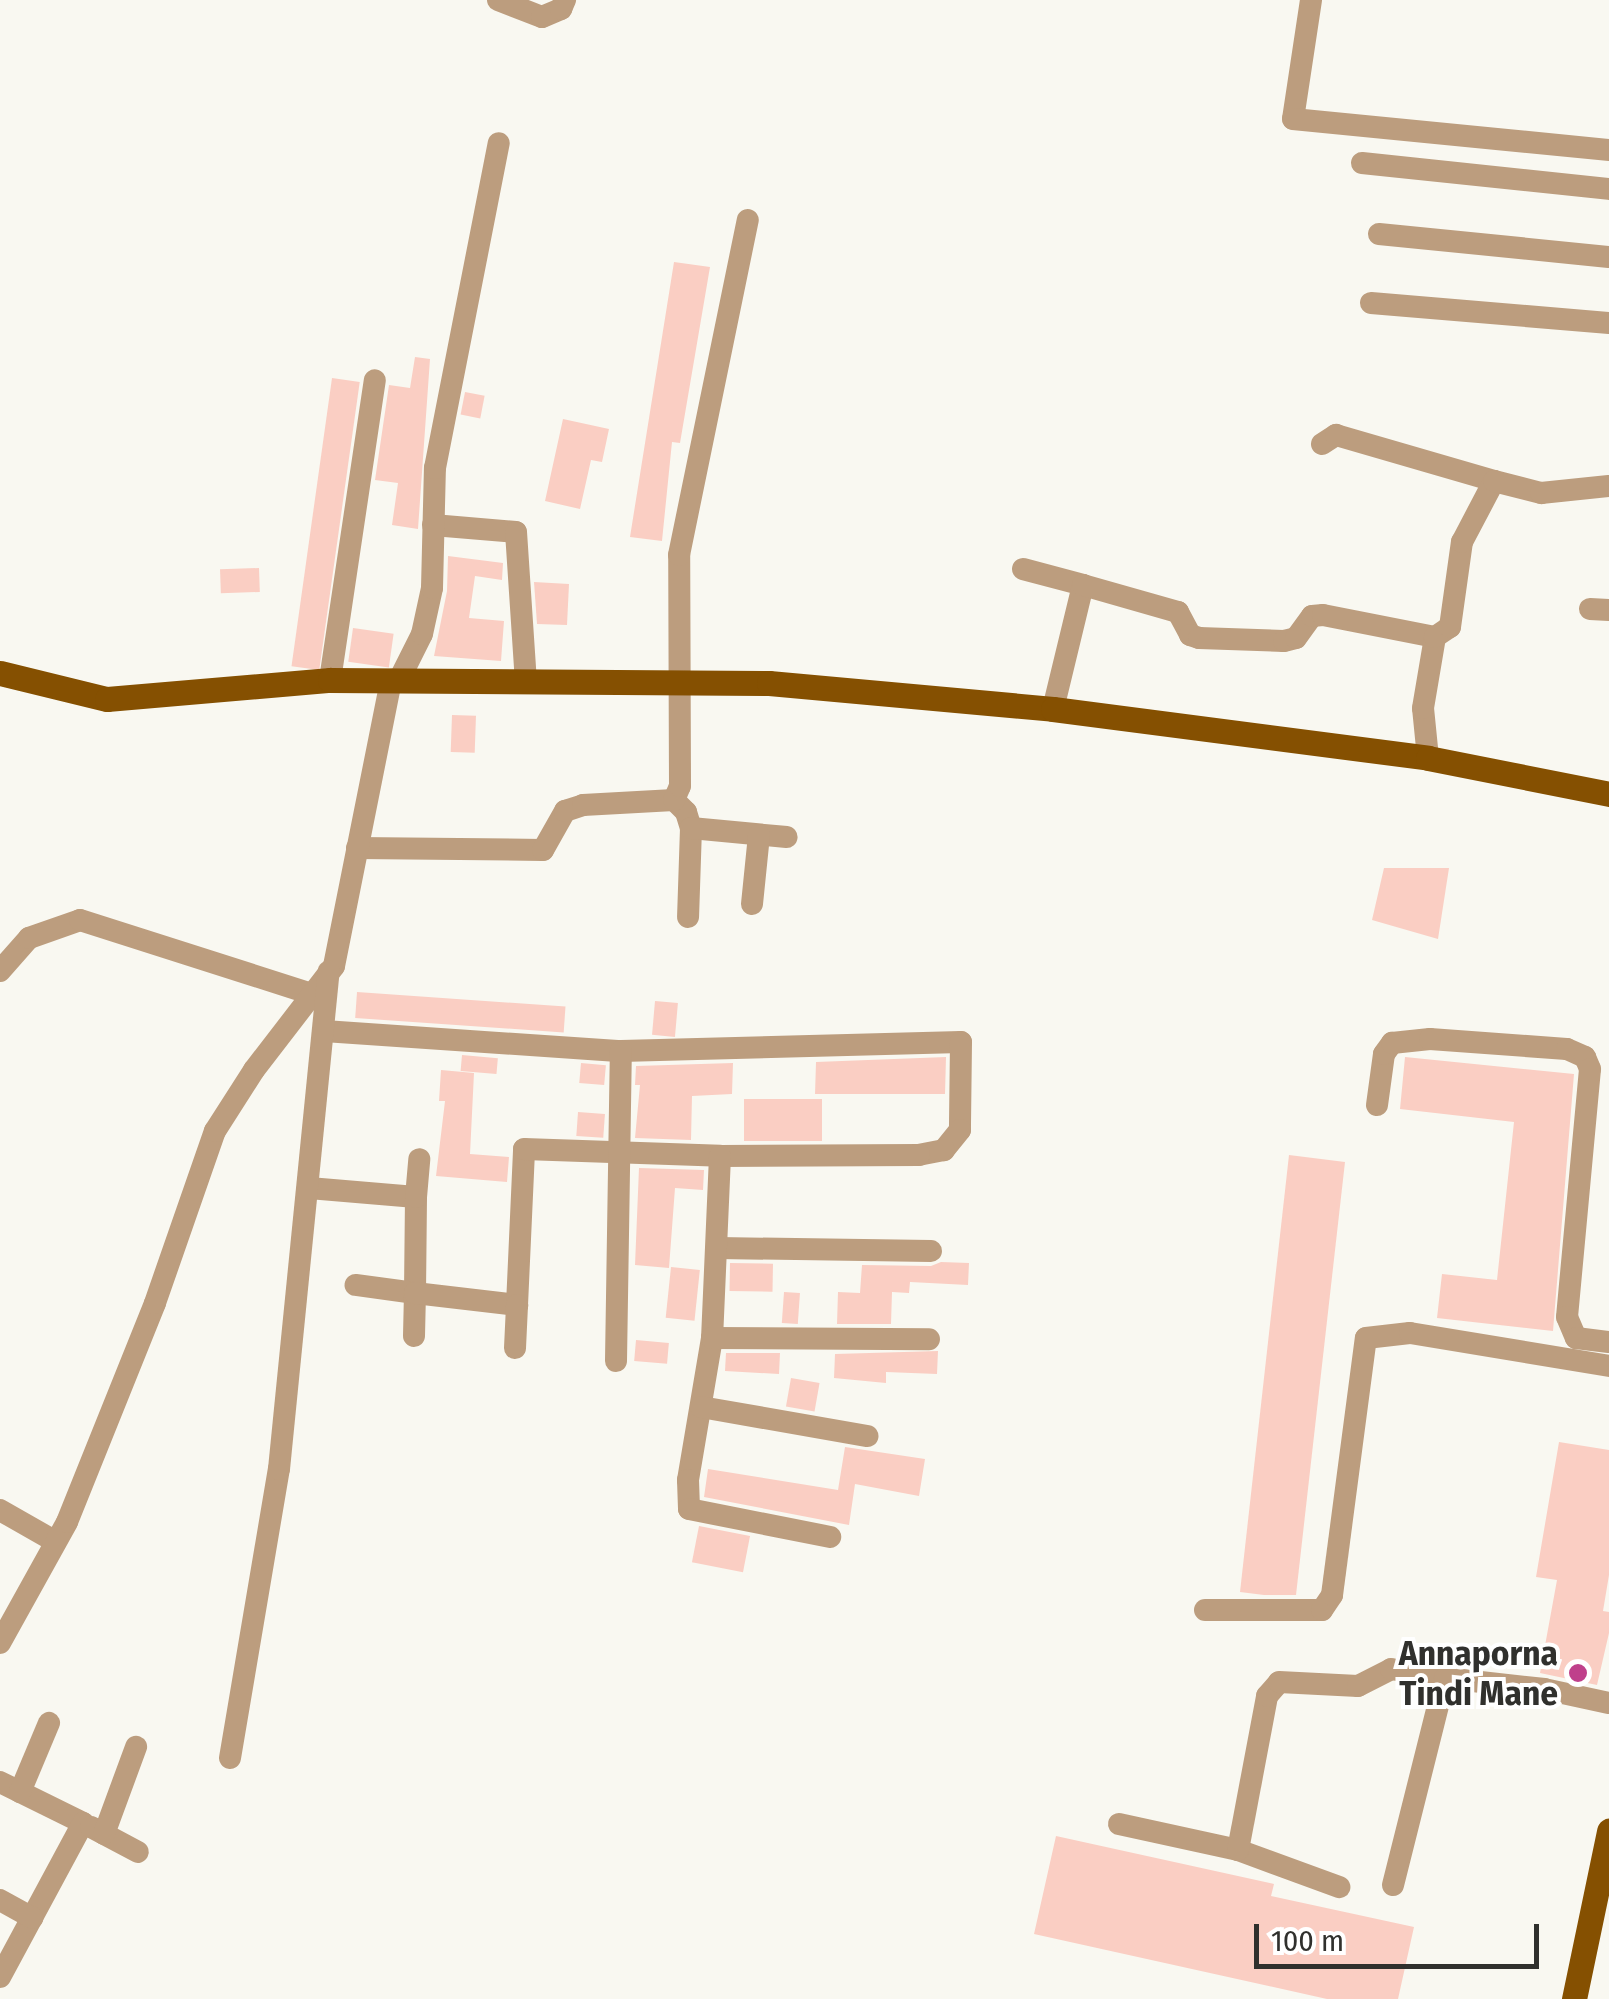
<!DOCTYPE html>
<style>
body{margin:0}
#map{position:relative;width:1609px;height:1999px;overflow:hidden;background:#f9f8f1;font-family:"Fira Sans Condensed",sans-serif}
div>[style]{position:absolute}
[style*='--x']{left:calc(var(--x)*1px);top:calc(var(--y)*1px);width:calc(var(--w)*1px);rotate:calc(var(--a)*1deg)}
.building>*{inset:0;background:#facec3;transform-origin:0 0}
.minor>*{height:22px;margin:-11px;padding:0 11px;transform-origin:11px;border-radius:11px;background:#bc9d7e}
.major>*{height:25px;margin:-12.5px;padding:0 12.5px;transform-origin:12.5px;border-radius:12.5px;background:#855001}
.dots>*{width:28px;height:28px;translate:-50% -50%;box-sizing:border-box;border:5px solid #fff;border-radius:50%}
span{translate:-50% -50%;white-space:nowrap;text-align:center;line-height:1.15;-webkit-text-stroke:8px #fff;paint-order:stroke}
.poi-label{font-size:35px;color:#30302d;font-weight:700}
.right{translate:-100% -50%;text-align:right}
.scale{position:absolute;left:1254px;top:1924px;width:285px;height:45px;box-sizing:border-box;border:5px solid #30302d;border-top:0;padding-left:12px;font-size:30px;line-height:35px;white-space:nowrap;color:#30302d;-webkit-text-stroke:8px #fff;paint-order:stroke}
</style>
<div id="map">
<div class="building">
<div style="clip-path:polygon(674px 262px,710px 267px,680px 443px,672px 442px,662px 541px,630px 537px)"></div>
<div style="clip-path:polygon(415px 357px,430px 359px,418px 529px,392px 525px,398px 483px,375px 480px,389px 385px,410px 388px)"></div>
<div style="left:332px;top:378px;width:28px;height:291px;rotate:8deg"></div>
<div style="left:465px;top:392px;width:20px;height:23px;rotate:11deg"></div>
<div style="clip-path:polygon(563px 419px,609px 429px,602px 462px,591px 460px,580px 509px,545px 501px)"></div>
<div style="clip-path:polygon(448px 556px,503px 563px,502px 580px,475px 576px,469px 618px,504px 621px,501px 661px,434px 656px,447px 591px)"></div>
<div style="left:259px;top:568px;width:24px;height:39px;rotate:88deg"></div>
<div style="clip-path:polygon(534px 582px,569px 584px,567px 625px,537px 624px)"></div>
<div style="left:353px;top:628px;width:41px;height:34px;rotate:8deg"></div>
<div style="left:452px;top:715px;width:24px;height:37px;rotate:2deg"></div>
<div style="clip-path:polygon(1384px 868px,1449px 868px,1438px 939px,1372px 920px)"></div>
<div style="left:357px;top:992px;width:209px;height:26px;rotate:4deg"></div>
<div style="left:655px;top:1001px;width:23px;height:34px;rotate:5deg"></div>
<div style="left:462px;top:1055px;width:36px;height:16px;rotate:5deg"></div>
<div style="clip-path:polygon(946px 1057px,945px 1094px,815px 1094px,816px 1062px)"></div>
<div style="clip-path:polygon(1405px 1057px,1574px 1074px,1553px 1331px,1437px 1318px,1442px 1274px,1497px 1280px,1514px 1122px,1400px 1109px)"></div>
<div style="left:581px;top:1063px;width:25px;height:20px;rotate:5deg"></div>
<div style="clip-path:polygon(733px 1063px,732px 1094px,692px 1096px,691px 1140px,635px 1138px,640px 1085px,635px 1085px,636px 1066px)"></div>
<div style="clip-path:polygon(441px 1070px,474px 1073px,470px 1154px,509px 1157px,507px 1182px,436px 1176px,445px 1101px,439px 1101px)"></div>
<div style="left:744px;top:1099px;width:78px;height:42px"></div>
<div style="left:578px;top:1112px;width:27px;height:24px;rotate:4deg"></div>
<div style="clip-path:polygon(1289px 1155px,1345px 1162px,1296px 1595px,1264px 1595px,1240px 1592px)"></div>
<div style="clip-path:polygon(639px 1168px,704px 1170px,703px 1190px,675px 1188px,669px 1268px,635px 1265px)"></div>
<div style="clip-path:polygon(941px 1262px,969px 1263px,968px 1285px,910px 1282px,909px 1293px,892px 1292px,891px 1324px,837px 1324px,838px 1292px,860px 1293px,862px 1265px,931px 1266px)"></div>
<div style="left:730px;top:1263px;width:43px;height:28px;rotate:1deg"></div>
<div style="left:671px;top:1267px;width:29px;height:51px;rotate:6deg"></div>
<div style="left:784px;top:1292px;width:16px;height:31px;rotate:4deg"></div>
<div style="left:636px;top:1340px;width:33px;height:21px;rotate:5deg"></div>
<div style="clip-path:polygon(938px 1351px,937px 1374px,886px 1372px,886px 1383px,834px 1378px,835px 1354px)"></div>
<div style="clip-path:polygon(726px 1353px,780px 1353px,779px 1374px,725px 1371px)"></div>
<div style="left:791px;top:1378px;width:29px;height:29px;rotate:10deg"></div>
<div style="clip-path:polygon(1559px 1442px,1609px 1450px,1609px 1575px,1603px 1611px,1609px 1612px,1609px 1633px,1597px 1685px,1540px 1673px,1557px 1580px,1536px 1577px)"></div>
<div style="clip-path:polygon(845px 1447px,925px 1459px,919px 1496px,855px 1484px,849px 1525px,704px 1497px,708px 1469px,838px 1490px)"></div>
<div style="left:699px;top:1526px;width:52px;height:37px;rotate:11deg"></div>
<div style="clip-path:polygon(1056px 1836px,1274px 1884px,1271px 1896px,1414px 1927px,1398px 1999px,1327px 1999px,1034px 1934px)"></div>
</div>
<div class="minor">
<div style="--x:498;--y:0;--w:47;--a:21.1"></div>
<div style="--x:542;--y:17;--w:21;--a:-23"></div>
<div style="--x:561;--y:9;--w:10;--a:-66"></div>
<div style="--x:1311;--y:0;--w:120;--a:98.6"></div>
<div style="--x:1293;--y:119;--w:318;--a:5.6"></div>
<div style="--x:1362;--y:163;--w:248;--a:6"></div>
<div style="--x:1379;--y:234;--w:231;--a:5.7"></div>
<div style="--x:1371;--y:303;--w:239;--a:4.8"></div>
<div style="--x:1322;--y:444;--w:17;--a:-33"></div>
<div style="--x:1336;--y:435;--w:165;--a:16.2"></div>
<div style="--x:433;--y:525;--w:83;--a:4.8"></div>
<div style="--x:516;--y:532;--w:149;--a:86.2"></div>
<div style="--x:1023;--y:569;--w:62;--a:14.9"></div>
<div style="--x:1083;--y:585;--w:128;--a:103.6"></div>
<div style="--x:1083;--y:585;--w:99;--a:15.9"></div>
<div style="--x:1178;--y:612;--w:26;--a:62"></div>
<div style="--x:1190;--y:635;--w:9;--a:18"></div>
<div style="--x:1199;--y:638;--w:85;--a:2"></div>
<div style="--x:1284;--y:641;--w:12;--a:-14"></div>
<div style="--x:1296;--y:638;--w:27;--a:-54"></div>
<div style="--x:1312;--y:616;--w:11;--a:-5"></div>
<div style="--x:1323;--y:615;--w:114;--a:11.1"></div>
<div style="--x:1590;--y:609;--w:19;--a:3"></div>
<div style="--x:330;--y:680;--w:303;--a:-81.5"></div>
<div style="--x:399;--y:680;--w:51;--a:-63.4"></div>
<div style="--x:422;--y:634;--w:47;--a:-77.7"></div>
<div style="--x:432;--y:588;--w:120;--a:-88.6"></div>
<div style="--x:435;--y:468;--w:331;--a:-78.9"></div>
<div style="--x:1428;--y:758;--w:50;--a:-95.7"></div>
<div style="--x:1423;--y:708;--w:72;--a:-80.4"></div>
<div style="--x:1435;--y:637;--w:18;--a:-34"></div>
<div style="--x:1450;--y:627;--w:86;--a:-82"></div>
<div style="--x:1462;--y:542;--w:69;--a:-62.3"></div>
<div style="--x:1494;--y:481;--w:49;--a:14.3"></div>
<div style="--x:1541;--y:493;--w:68;--a:-5.9"></div>
<div style="--x:674;--y:800;--w:17;--a:45"></div>
<div style="--x:686;--y:812;--w:17;--a:73"></div>
<div style="--x:691;--y:828;--w:89;--a:91.9"></div>
<div style="--x:691;--y:828;--w:96;--a:5.4"></div>
<div style="--x:357;--y:848;--w:186;--a:0.6"></div>
<div style="--x:543;--y:850;--w:45;--a:-60.6"></div>
<div style="--x:565;--y:811;--w:19;--a:-18"></div>
<div style="--x:583;--y:805;--w:91;--a:-3.1"></div>
<div style="--x:674;--y:800;--w:15;--a:-67"></div>
<div style="--x:680;--y:786;--w:231;--a:-90.2"></div>
<div style="--x:679;--y:555;--w:342;--a:-78.4"></div>
<div style="--x:752;--y:904;--w:69;--a:-84.2"></div>
<div style="--x:0;--y:971;--w:44;--a:-48.7"></div>
<div style="--x:29;--y:938;--w:54;--a:-19.4"></div>
<div style="--x:80;--y:920;--w:244;--a:17.7"></div>
<div style="--x:324;--y:1031;--w:298;--a:3.9"></div>
<div style="--x:621;--y:1051;--w:340;--a:-1.5"></div>
<div style="--x:961;--y:1042;--w:88;--a:90.7"></div>
<div style="--x:960;--y:1130;--w:26;--a:129"></div>
<div style="--x:944;--y:1150;--w:25;--a:169"></div>
<div style="--x:919;--y:1155;--w:199;--a:179.7"></div>
<div style="--x:1377;--y:1105;--w:51;--a:-82.2"></div>
<div style="--x:1384;--y:1054;--w:14;--a:-54"></div>
<div style="--x:1392;--y:1043;--w:38;--a:-6"></div>
<div style="--x:1430;--y:1039;--w:137;--a:4.2"></div>
<div style="--x:1567;--y:1049;--w:20;--a:24"></div>
<div style="--x:1585;--y:1057;--w:13;--a:67"></div>
<div style="--x:1590;--y:1069;--w:249;--a:95.3"></div>
<div style="--x:1567;--y:1317;--w:23;--a:67"></div>
<div style="--x:1576;--y:1338;--w:33;--a:7"></div>
<div style="--x:309;--y:1188;--w:107;--a:4.8"></div>
<div style="--x:416;--y:1197;--w:96;--a:90.6"></div>
<div style="--x:415;--y:1293;--w:60;--a:-172.3"></div>
<div style="--x:416;--y:1197;--w:38;--a:-85"></div>
<div style="--x:718;--y:1248;--w:213;--a:0.8"></div>
<div style="--x:414;--y:1336;--w:43;--a:-88.7"></div>
<div style="--x:415;--y:1293;--w:103;--a:6.7"></div>
<div style="--x:517;--y:1305;--w:156;--a:-87.4"></div>
<div style="--x:524;--y:1149;--w:196;--a:2"></div>
<div style="--x:720;--y:1156;--w:182;--a:92.5"></div>
<div style="--x:712;--y:1338;--w:144;--a:99.6"></div>
<div style="--x:688;--y:1480;--w:29;--a:88"></div>
<div style="--x:689;--y:1509;--w:144;--a:11.2"></div>
<div style="--x:712;--y:1338;--w:217;--a:0.3"></div>
<div style="--x:515;--y:1348;--w:43;--a:-87.3"></div>
<div style="--x:616;--y:1361;--w:310;--a:-89.1"></div>
<div style="--x:701;--y:1407;--w:169;--a:9.9"></div>
<div style="--x:0;--y:1510;--w:64;--a:29.7"></div>
<div style="--x:1205;--y:1610;--w:117;--a:0"></div>
<div style="--x:1322;--y:1610;--w:18;--a:-56"></div>
<div style="--x:1332;--y:1595;--w:259;--a:-82.5"></div>
<div style="--x:1366;--y:1338;--w:44;--a:-6.5"></div>
<div style="--x:1410;--y:1333;--w:202;--a:9.4"></div>
<div style="--x:0;--y:1643;--w:138;--a:-61"></div>
<div style="--x:67;--y:1522;--w:236;--a:-68.1"></div>
<div style="--x:155;--y:1303;--w:182;--a:-70.8"></div>
<div style="--x:215;--y:1131;--w:72;--a:-57.4"></div>
<div style="--x:254;--y:1070;--w:131;--a:-52.4"></div>
<div style="--x:334;--y:966;--w:292;--a:-78.7"></div>
<div style="--x:230;--y:1758;--w:293;--a:-80.4"></div>
<div style="--x:279;--y:1469;--w:500;--a:-84.3"></div>
<div style="--x:0;--y:1782;--w:93;--a:26.3"></div>
<div style="--x:83;--y:1823;--w:175;--a:118.3"></div>
<div style="--x:20;--y:1792;--w:75;--a:-67.2"></div>
<div style="--x:1119;--y:1824;--w:122;--a:12.3"></div>
<div style="--x:1238;--y:1850;--w:108;--a:20.1"></div>
<div style="--x:91;--y:1827;--w:53;--a:28"></div>
<div style="--x:104;--y:1834;--w:93;--a:-69.8"></div>
<div style="--x:1238;--y:1850;--w:157;--a:-79.3"></div>
<div style="--x:1267;--y:1696;--w:18;--a:-49"></div>
<div style="--x:1279;--y:1682;--w:79;--a:2.9"></div>
<div style="--x:1358;--y:1686;--w:37;--a:-27"></div>
<div style="--x:1391;--y:1669;--w:55;--a:9.5"></div>
<div style="--x:1393;--y:1885;--w:213;--a:-75.9"></div>
<div style="--x:1445;--y:1678;--w:100;--a:6.3"></div>
<div style="--x:1544;--y:1689;--w:66;--a:12.2"></div>
<div style="--x:0;--y:1900;--w:37;--a:29"></div>
</div>
<div class="major">
<div style="--x:0;--y:673;--w:110;--a:13.7"></div>
<div style="--x:107;--y:699;--w:224;--a:-4.9"></div>
<div style="--x:330;--y:680;--w:439;--a:0.4"></div>
<div style="--x:769;--y:683;--w:285;--a:5.2"></div>
<div style="--x:1053;--y:709;--w:378;--a:7.4"></div>
<div style="--x:1428;--y:758;--w:185;--a:11.2"></div>
<div style="--x:1574;--y:1999;--w:172;--a:-78.2"></div>
</div>
<div class="dots">
<div style="left:1578px;top:1673px;background:#bf408b"></div>
</div>
<div class="poi-label">
<span class="right" style="left:1558px;top:1673px">Annaporna<br>Tindi Mane</span>
</div>
<div class="scale">100 m</div>
</div>
